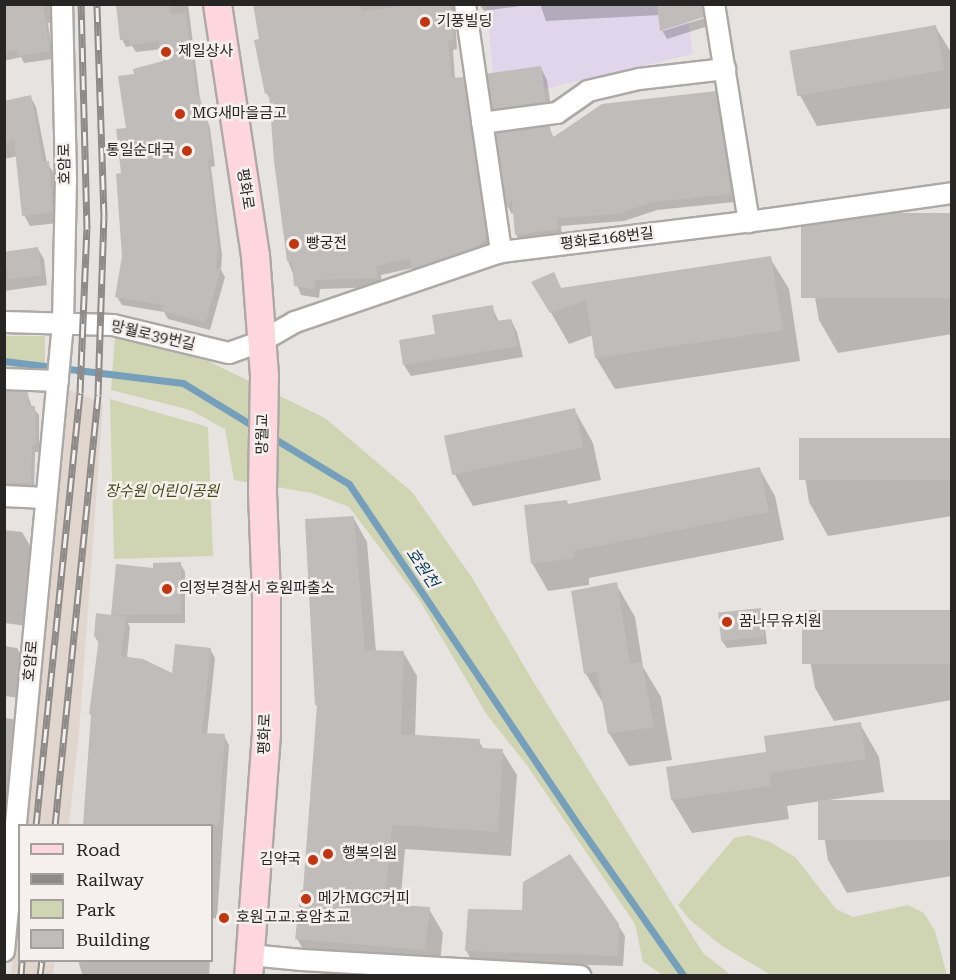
<!DOCTYPE html>
<meta charset="utf-8">
<style>
body{margin:0}
#map{position:relative;width:956px;height:980px;overflow:hidden;background:#e7e3e0;font-family:"Roboto Serif","Noto Sans KR",serif}
div>[style]{position:absolute}
[style*='--x']{left:calc(var(--x)*1px);top:calc(var(--y)*1px);width:calc(var(--w)*1px);rotate:calc(var(--a)*1deg)}
.commercial>*{inset:0;background:#e0d5ea}
.built>*{inset:0;background:#e1d6ce}
.green>*{inset:0;background:#cfd5b2;transform-origin:0 0}
.shadow>*{inset:0;background:#0003}
.stream>*{height:7px;margin:-3.5px;padding:0 3.5px;transform-origin:3.5px;border-radius:3.5px;background:#769fbb}
.building>*{inset:0;background:#c0bcb9;transform-origin:0 0}
.roads{filter:drop-shadow(2px 0 #ada9a6) drop-shadow(-2px 0 #ada9a6) drop-shadow(0 2px #ada9a6) drop-shadow(0 -2px #ada9a6)}
.street>*{height:20px;margin:-10px;padding:0 10px;transform-origin:10px;border-radius:10px;background:#fff}
.secondary>*{height:27px;margin:-13.5px;padding:0 13.5px;transform-origin:13.5px;border-radius:13.5px;background:#fed6dd}
.rail>*{height:7px;margin-top:-3.5px;transform-origin:0;background:repeating-linear-gradient(90deg,#f5f0ed 0 14px,#8d8a88 0 28px);box-sizing:border-box;border-block:2px solid #8d8a88}
.dots>*{width:16px;height:16px;translate:-50% -50%;box-sizing:border-box;border:3px solid #f5f0ed;border-radius:50%}
span{translate:-50% -50%;white-space:nowrap;text-align:center;line-height:1.15;-webkit-text-stroke:5px #f5f0ed;paint-order:stroke}
.poi-label{font-size:15px;color:#272625}
.left{translate:0 -50%;text-align:left}
.right{translate:-100% -50%;text-align:right}
.street-label{font-size:15px;color:#272625}
.park-label{font-size:15px;color:#444a16;font-style:italic}
.water-label{font-size:16px;color:#023c58;font-style:italic}
.frame{position:absolute;inset:0;border:6px solid #272625;pointer-events:none}
.legend{position:absolute;left:18px;top:824px;width:195px;height:138px;box-sizing:border-box;background:#f5f0ed;border:2px solid #a39f9d;margin:0;padding:8px 10px;list-style:none;font-size:18px;color:#272625}
.legend li{display:flex;align-items:center;gap:12px;height:30px}
.legend b{width:30px;border:2px solid #a39f9d}
</style>
<div id="map">
<div class="commercial">
<div style="clip-path:polygon(486px 5px,686px 5px,693px 54px,496px 100px)"></div>
</div>
<div class="built">
<div style="clip-path:polygon(68px 389px,103px 404px,79px 733px,69px 825px,28px 825px)"></div>
<div style="clip-path:polygon(19px 902px,20px 960px,55px 961px,53px 975px,11px 975px)"></div>
</div>
<div class="green">
<div style="left:4px;top:336px;width:41px;height:37px"></div>
<div style="clip-path:polygon(115px 337px,208px 361px,325px 418px,412px 492px,473px 579px,531px 678px,703px 953px,731px 975px,663px 975px,643px 962px,635px 924px,526px 764px,487px 715px,420px 601px,349px 507px,312px 493px,234px 480px,225px 429px,190px 410px,111px 390px)"></div>
<div style="clip-path:polygon(110px 399px,208px 427px,213px 556px,114px 559px)"></div>
<div style="clip-path:polygon(748px 835px,770px 842px,795px 857px,836px 909px,853px 917px,908px 905px,924px 913px,935px 931px,947px 975px,771px 975px,722px 946px,690px 920px,678px 905px,734px 838px)"></div>
</div>
<div class="shadow">
<div style="clip-path:polygon(4px 4px,55px 4px,54px 22px,48px 23px,53px 59px,24px 63px,21px 57px,4px 61px)"></div>
<div style="clip-path:polygon(118px 4px,188px 4px,200px 99px,210px 128px,215px 166px,211px 167px,222px 255px,221px 270px,225px 277px,210px 330px,168px 319px,164px 312px,122px 305px,117px 297px,124px 256px,123px 175px,136px 75px,165px 63px,162px 49px,136px 52px,132px 46px,126px 47px,122px 39px)"></div>
<div style="clip-path:polygon(255px 4px,462px 4px,458px 14px,455px 14px,457px 49px,453px 50px,455px 79px,463px 78px,468px 88px,491px 246px,419px 278px,413px 268px,381px 275px,382px 287px,320px 289px,319px 298px,301px 295px,288px 261px,271px 101px,267px 94px,255px 41px,260px 41px)"></div>
<div style="clip-path:polygon(479px 4px,534px 4px,484px 11px)"></div>
<div style="clip-path:polygon(540px 4px,707px 4px,708px 14px,663px 28px,663px 31px,708px 17px,708px 26px,667px 39px,662px 30px,660px 15px,546px 21px)"></div>
<div style="clip-path:polygon(935px 26px,952px 54px,952px 108px,817px 126px,797px 90px)"></div>
<div style="clip-path:polygon(541px 68px,547px 80px,552px 114px,501px 121px,494px 109px)"></div>
<div style="clip-path:polygon(715px 93px,720px 101px,734px 202px,657px 210px,624px 221px,561px 226px,562px 237px,521px 243px,516px 234px,515px 211px,512px 214px,508px 207px,498px 135px,549px 128px,554px 138px)"></div>
<div style="clip-path:polygon(30px 96px,36px 107px,47px 163px,54px 173px,58px 223px,30px 226px,24px 215px,18px 156px,4px 159px,4px 108px)"></div>
<div style="clip-path:polygon(952px 215px,952px 334px,838px 353px,819px 320px,805px 240px)"></div>
<div style="clip-path:polygon(38px 249px,44px 259px,47px 285px,4px 291px,4px 253px)"></div>
<div style="clip-path:polygon(770px 258px,789px 289px,800px 361px,615px 389px,596px 358px,593px 335px,569px 344px,534px 283px,553px 274px,562px 290px)"></div>
<div style="clip-path:polygon(492px 307px,499px 322px,511px 320px,517px 332px,523px 357px,411px 376px,404px 365px)"></div>
<div style="clip-path:polygon(4px 392px,27px 393px,32px 407px,39px 415px,39px 452px,35px 452px,34px 490px,4px 490px)"></div>
<div style="clip-path:polygon(574px 409px,593px 443px,601px 480px,473px 506px,454px 473px,446px 436px)"></div>
<div style="clip-path:polygon(952px 440px,952px 516px,828px 536px,809px 502px,803px 464px)"></div>
<div style="clip-path:polygon(759px 468px,775px 496px,784px 540px,589px 578px,589px 585px,548px 591px,532px 563px,569px 506px)"></div>
<div style="clip-path:polygon(353px 517px,367px 542px,376px 652px,403px 652px,417px 676px,415px 737px,479px 741px,484px 750px,502px 751px,517px 775px,511px 856px,405px 849px,400px 907px,429px 909px,443px 933px,439px 974px,311px 963px,297px 939px,304px 892px,319px 709px,316px 705px)"></div>
<div style="clip-path:polygon(4px 530px,22px 532px,36px 556px,28px 626px,4px 623px)"></div>
<div style="clip-path:polygon(180px 563px,185px 572px,185px 623px,128px 623px,130px 627px,127px 658px,173px 675px,210px 649px,215px 658px,207px 735px,224px 736px,229px 745px,217px 919px,213px 918px,212px 936px,212px 826px,84px 826px,100px 645px,95px 637px,113px 617px,117px 566px,155px 570px)"></div>
<div style="clip-path:polygon(616px 584px,635px 617px,643px 667px,661px 697px,672px 760px,629px 766px,609px 733px,605px 707px,586px 674px)"></div>
<div style="clip-path:polygon(760px 610px,764px 618px,767px 644px,727px 648px,722px 641px)"></div>
<div style="clip-path:polygon(952px 611px,952px 700px,834px 721px,815px 688px,806px 637px)"></div>
<div style="clip-path:polygon(4px 646px,17px 648px,31px 672px,27px 699px,4px 696px)"></div>
<div style="clip-path:polygon(4px 718px,13px 719px,27px 743px,4px 904px)"></div>
<div style="clip-path:polygon(860px 724px,879px 757px,884px 792px,787px 806px,789px 819px,692px 833px,672px 800px,668px 768px,768px 753px)"></div>
<div style="clip-path:polygon(952px 801px,952px 876px,847px 893px,828px 860px,822px 823px)"></div>
<div style="clip-path:polygon(618px 925px,625px 936px,623px 966px,472px 961px,466px 950px)"></div>
<div style="clip-path:polygon(78px 960px,210px 960px,209px 976px,82px 974px)"></div>
</div>
<div class="stream">
<div style="--x:4;--y:361;--w:180;--a:7"></div>
<div style="--x:183;--y:383;--w:84;--a:31.4"></div>
<div style="--x:270;--y:436;--w:92;--a:31.3"></div>
<div style="--x:349;--y:484;--w:419;--a:56.1"></div>
<div style="--x:583;--y:832;--w:176;--a:55"></div>
</div>
<div class="building">
<div style="clip-path:polygon(4px 4px,43px 4px,50px 51px,18px 56px,17px 50px,4px 53px)"></div>
<div style="clip-path:polygon(116px 4px,170px 4px,171px 14px,186px 12px,197px 96px,200px 96px,203px 119px,207px 118px,212px 159px,208px 159px,218px 246px,216px 268px,221px 268px,206px 322px,162px 311px,164px 305px,115px 297px,122px 256px,116px 174px,121px 173px,116px 129px,126px 128px,118px 76px,134px 74px,133px 69px,163px 61px,159px 41px,130px 45px,129px 39px,120px 40px)"></div>
<div style="clip-path:polygon(253px 4px,361px 4px,362px 11px,398px 7px,398px 4px,450px 4px,453px 40px,448px 41px,452px 78px,463px 77px,487px 236px,479px 247px,412px 269px,410px 258px,376px 266px,378px 278px,316px 280px,314px 289px,294px 286px,292px 263px,287px 261px,274px 161px,269px 93px,265px 94px,254px 40px,259px 39px)"></div>
<div style="clip-path:polygon(657px 4px,702px 4px,704px 17px,660px 31px)"></div>
<div style="left:936px;top:25px;width:46px;height:149px;rotate:80deg"></div>
<div style="left:541px;top:66px;width:36px;height:55px;rotate:82deg"></div>
<div style="clip-path:polygon(716px 91px,731px 194px,652px 202px,619px 214px,557px 218px,558px 229px,515px 235px,512px 200px,507px 208px,496px 133px,550px 126px,552px 138px,602px 104px)"></div>
<div style="clip-path:polygon(31px 95px,43px 162px,49px 161px,53px 212px,22px 216px,14px 140px,4px 143px,4px 101px)"></div>
<div style="left:951px;top:213px;width:85px;height:150px;rotate:90deg"></div>
<div style="left:38px;top:247px;width:28px;height:34px;rotate:82deg"></div>
<div style="clip-path:polygon(771px 256px,783px 330px,595px 358px,586px 300px,550px 313px,531px 282px,554px 272px,561px 288px)"></div>
<div style="clip-path:polygon(493px 305px,495px 321px,511px 319px,518px 346px,403px 365px,399px 340px,435px 334px,432px 315px)"></div>
<div style="clip-path:polygon(4px 391px,28px 392px,29px 406px,35px 406px,36px 445px,32px 445px,31px 483px,4px 483px)"></div>
<div style="left:575px;top:408px;width:40px;height:134px;rotate:78deg"></div>
<div style="left:951px;top:438px;width:42px;height:152px;rotate:90deg"></div>
<div style="clip-path:polygon(760px 467px,769px 512px,574px 551px,574px 558px,531px 564px,524px 505px,567px 500px,568px 504px)"></div>
<div style="clip-path:polygon(354px 516px,365px 650px,404px 651px,401px 734px,480px 739px,479px 748px,503px 749px,498px 832px,392px 825px,385px 904px,430px 907px,425px 950px,295px 939px,301px 890px,303px 890px,317px 705px,315px 705px,305px 519px)"></div>
<div style="clip-path:polygon(181px 562px,181px 614px,112px 615px,126px 617px,121px 656px,143px 659px,172px 673px,175px 644px,211px 648px,202px 733px,225px 734px,219px 825px,83px 825px,91px 715px,89px 714px,99px 638px,94px 637px,96px 613px,111px 615px,116px 564px,153px 568px,153px 563px)"></div>
<div style="clip-path:polygon(617px 582px,630px 664px,642px 662px,654px 727px,608px 734px,597px 672px,584px 674px,571px 591px)"></div>
<div style="left:761px;top:608px;width:29px;height:43px;rotate:84deg"></div>
<div style="left:951px;top:610px;width:54px;height:149px;rotate:90deg"></div>
<div style="clip-path:polygon(861px 722px,866px 759px,769px 773px,771px 786px,671px 800px,666px 767px,766px 752px,764px 736px)"></div>
<div style="left:951px;top:800px;width:40px;height:133px;rotate:90deg"></div>
<div style="clip-path:polygon(570px 854px,619px 924px,618px 956px,465px 951px,468px 909px,522px 910px,523px 882px)"></div>
</div>
<div class="roads">
<div class="street">
<div style="--x:465;--y:4;--w:251;--a:81.7"></div>
<div style="--x:714;--y:4;--w:221;--a:80.9"></div>
<div style="--x:482;--y:123;--w:76;--a:-7.6"></div>
<div style="--x:557;--y:113;--w:38;--a:-35"></div>
<div style="--x:588;--y:91;--w:52;--a:-13.2"></div>
<div style="--x:639;--y:79;--w:87;--a:-6.6"></div>
<div style="--x:4;--y:322;--w:109;--a:1.6"></div>
<div style="--x:113;--y:325;--w:119;--a:13.6"></div>
<div style="--x:229;--y:353;--w:35;--a:-20"></div>
<div style="--x:262;--y:341;--w:38;--a:-30"></div>
<div style="--x:295;--y:322;--w:218;--a:-18.8"></div>
<div style="--x:501;--y:252;--w:278;--a:-7"></div>
<div style="--x:777;--y:218;--w:177;--a:-8.1"></div>
<div style="--x:4;--y:379;--w:54;--a:2.1"></div>
<div style="--x:4;--y:496;--w:41;--a:2.8"></div>
<div style="--x:4;--y:951;--w:631;--a:-84.63"></div>
<div style="--x:63;--y:323;--w:144;--a:-88.8"></div>
<div style="--x:66;--y:179;--w:175;--a:-91.3"></div>
<div style="--x:250;--y:955;--w:52;--a:5.5"></div>
<div style="--x:302;--y:960;--w:279;--a:3.3"></div>
</div>
<div class="secondary">
<div style="--x:217;--y:4;--w:254;--a:81.4"></div>
<div style="--x:255;--y:255;--w:120;--a:85.7"></div>
<div style="--x:264;--y:375;--w:117;--a:91"></div>
<div style="--x:262;--y:492;--w:105;--a:87.8"></div>
<div style="--x:266;--y:597;--w:136;--a:90"></div>
<div style="--x:266;--y:733;--w:244;--a:94.2"></div>
</div>
</div>
<div class="rail">
<div style="--x:36;--y:826;--w:435;--a:-84.2"></div>
<div style="--x:80;--y:393;--w:164;--a:-87.6"></div>
<div style="--x:87;--y:229;--w:225;--a:-91.5"></div>
<div style="--x:55;--y:826;--w:433;--a:-84.3"></div>
<div style="--x:98;--y:395;--w:178;--a:-88.1"></div>
<div style="--x:104;--y:217;--w:213;--a:-91.9"></div>
<div style="--x:21;--y:976;--w:16;--a:-86"></div>
<div style="--x:40;--y:976;--w:16;--a:-83"></div>
</div>
<div class="dots">
<div style="left:425px;top:22px;background:#c03610"></div>
<div style="left:166px;top:52px;background:#c03610"></div>
<div style="left:180px;top:114px;background:#c03610"></div>
<div style="left:187px;top:151px;background:#c03610"></div>
<div style="left:294px;top:244px;background:#c03610"></div>
<div style="left:167px;top:589px;background:#c03610"></div>
<div style="left:727px;top:622px;background:#c03610"></div>
<div style="left:328px;top:854px;background:#c03610"></div>
<div style="left:313px;top:860px;background:#c03610"></div>
<div style="left:306px;top:899px;background:#c03610"></div>
<div style="left:224px;top:918px;background:#c03610"></div>
</div>
<div class="poi-label">
<span class="left" style="left:437px;top:22px">기풍빌딩</span>
<span class="left" style="left:178px;top:52px">제일상사</span>
<span class="left" style="left:192px;top:114px">MG새마을금고</span>
<span class="right" style="left:175px;top:151px">통일순대국</span>
<span class="left" style="left:306px;top:244px">빵궁전</span>
<span class="left" style="left:179px;top:589px">의정부경찰서 호원파출소</span>
<span class="left" style="left:739px;top:622px">꿈나무유치원</span>
<span class="left" style="left:342px;top:854px">행복의원</span>
<span class="right" style="left:301px;top:860px">김약국</span>
<span class="left" style="left:318px;top:899px">메가MGC커피</span>
<span class="left" style="left:236px;top:918px">호원고교.호암초교</span>
</div>
<div class="street-label">
<span style="left:65px;top:164px;rotate:-91deg">호암로</span>
<span style="left:245px;top:189px;rotate:81deg">평화로</span>
<span style="left:607px;top:239px;rotate:-7deg">평화로168번길</span>
<span style="left:153px;top:336px;rotate:13deg">망월로39번길</span>
<span style="left:263px;top:434px;rotate:-89deg">망월교</span>
<span style="left:31px;top:661px;rotate:-85deg">호암로</span>
<span style="left:265px;top:734px;rotate:-88deg">평화로</span>
</div>
<div class="park-label">
<span style="left:162px;top:492px">장수원 어린이공원</span>
</div>
<div class="water-label">
<span style="left:422px;top:568px;rotate:56deg">호원천</span>
</div>
<div class="frame"></div>
<ul class="legend">
<li><b style="height:8px;background:#fed6dd"></b>Road</li>
<li><b style="height:8px;background:#8d8a88"></b>Railway</li>
<li><b style="height:16px;background:#cfd5b2"></b>Park</li>
<li><b style="height:16px;background:#c0bcb9"></b>Building</li>
</ul>
</div>
